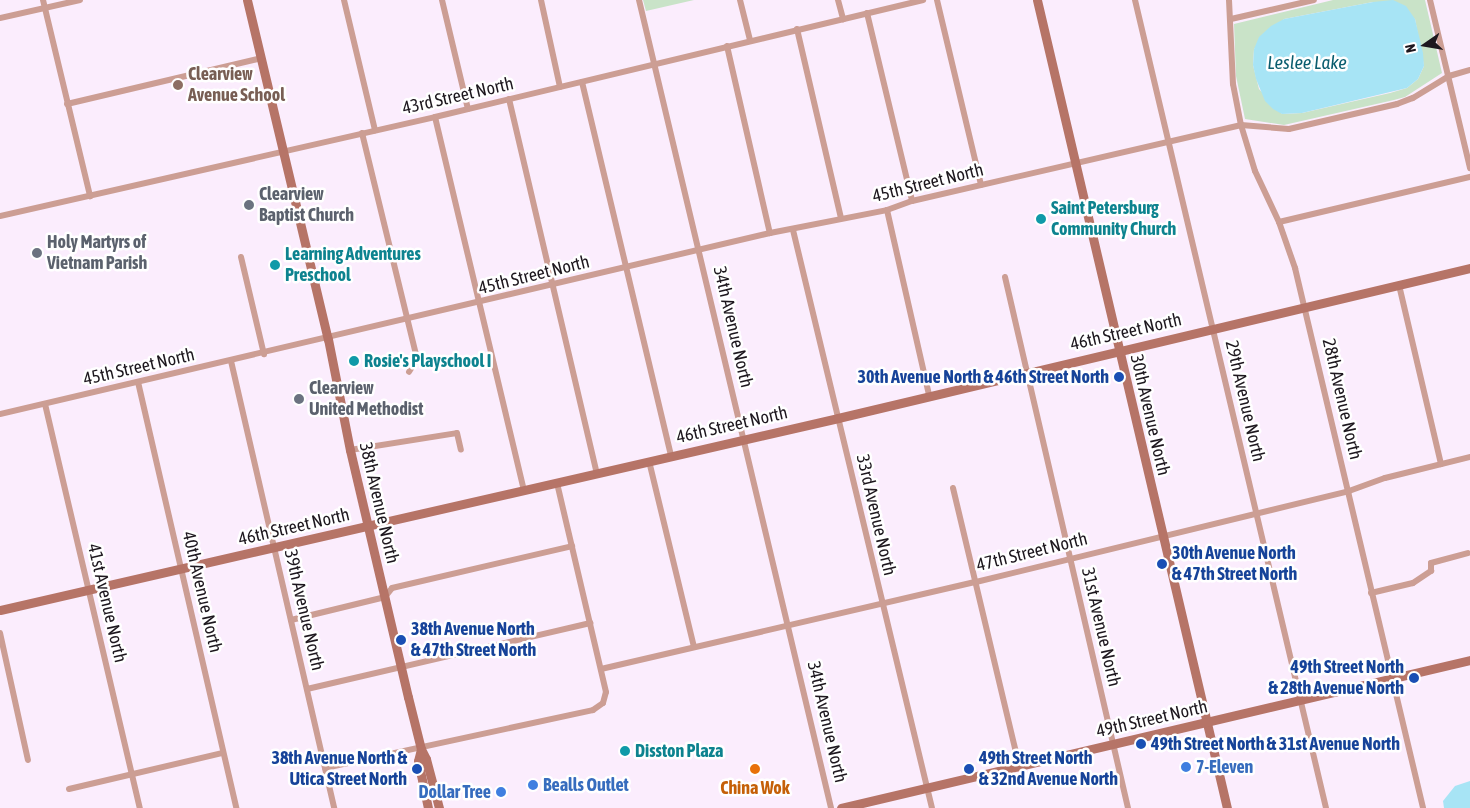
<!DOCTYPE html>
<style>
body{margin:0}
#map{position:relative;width:1470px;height:808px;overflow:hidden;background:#fbedfd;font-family:"Asap Condensed",sans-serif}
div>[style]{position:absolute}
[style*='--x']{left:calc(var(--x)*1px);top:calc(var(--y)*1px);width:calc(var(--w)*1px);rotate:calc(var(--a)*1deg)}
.green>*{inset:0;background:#c9e3c8}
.water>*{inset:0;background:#a7e4f5}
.street>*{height:6px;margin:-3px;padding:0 3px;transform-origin:3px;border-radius:3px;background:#cc9e94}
.secondary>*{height:9px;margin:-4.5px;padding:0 4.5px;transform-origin:4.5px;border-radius:4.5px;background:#b67467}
.dots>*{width:14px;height:14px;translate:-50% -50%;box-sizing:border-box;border:2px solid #fff;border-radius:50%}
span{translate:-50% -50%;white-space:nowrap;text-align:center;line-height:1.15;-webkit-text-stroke:5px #fff;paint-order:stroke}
.education-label{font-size:18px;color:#785e54;font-weight:700}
.left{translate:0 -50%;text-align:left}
.street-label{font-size:18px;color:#1d171e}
.worship-label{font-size:18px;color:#5b616d;font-weight:700}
.culture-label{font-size:18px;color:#0d838f;font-weight:700}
.transit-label{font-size:18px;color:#164399;font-weight:700}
.right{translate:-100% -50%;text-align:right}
.shop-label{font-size:18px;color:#366cbe;font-weight:700}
.food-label{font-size:18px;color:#c56008;font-weight:700}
.water-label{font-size:19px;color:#0a5d6f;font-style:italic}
.north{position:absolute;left:1400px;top:20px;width:50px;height:50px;-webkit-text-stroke:4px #fff;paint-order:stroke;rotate:257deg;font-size:14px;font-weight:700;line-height:20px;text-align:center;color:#1d171e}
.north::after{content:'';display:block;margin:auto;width:18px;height:22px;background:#1d171e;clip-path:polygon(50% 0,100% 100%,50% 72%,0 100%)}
</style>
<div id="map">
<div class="green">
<div style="clip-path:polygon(643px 0,694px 0,646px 11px)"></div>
<div style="clip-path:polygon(evenodd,1333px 0,1425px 0,1442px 73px,1405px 97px,1394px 100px,1284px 125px,1245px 119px,1236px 76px,1234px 24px,1333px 0,1373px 2px,1415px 19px,1424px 66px,1418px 79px,1407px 88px,1390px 93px,1302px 113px,1282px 114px,1259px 89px,1253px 65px,1254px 49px,1284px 19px,1373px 2px)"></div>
</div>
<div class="water">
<div style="clip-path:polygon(1393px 0,1406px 6px,1415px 19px,1423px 53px,1424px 66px,1418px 79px,1407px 88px,1302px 113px,1282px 114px,1273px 109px,1265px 101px,1256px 79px,1253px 65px,1254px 49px,1259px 37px,1271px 26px,1284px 19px,1373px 2px)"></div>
<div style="clip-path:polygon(1470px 781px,1470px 808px,1444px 808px,1443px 801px,1455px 786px)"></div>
</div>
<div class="street">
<div style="--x:43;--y:0;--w:202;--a:76.5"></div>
<div style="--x:344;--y:0;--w:134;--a:76.6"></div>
<div style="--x:442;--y:0;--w:112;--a:76.6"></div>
<div style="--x:541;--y:0;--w:89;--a:77.7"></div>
<div style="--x:639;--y:0;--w:830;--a:76.63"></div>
<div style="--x:740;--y:0;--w:41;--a:76"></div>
<div style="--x:838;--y:0;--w:20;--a:75"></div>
<div style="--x:937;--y:0;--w:190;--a:76.6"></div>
<div style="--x:1135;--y:0;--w:830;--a:76.7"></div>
<div style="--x:1229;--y:0;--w:84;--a:87.3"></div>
<div style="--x:1233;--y:84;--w:42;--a:79"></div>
<div style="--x:1241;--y:125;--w:48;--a:73.1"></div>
<div style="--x:1255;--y:171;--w:56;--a:64.8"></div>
<div style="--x:1279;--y:222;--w:49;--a:70.8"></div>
<div style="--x:1295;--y:268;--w:555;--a:76.66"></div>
<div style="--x:1430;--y:0;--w:173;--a:76.6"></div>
<div style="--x:867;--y:13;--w:193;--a:76.5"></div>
<div style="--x:0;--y:18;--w:82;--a:-12.7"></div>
<div style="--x:1231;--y:19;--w:85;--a:-12.9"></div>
<div style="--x:797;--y:29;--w:194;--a:76.9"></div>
<div style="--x:727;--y:46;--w:192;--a:77.1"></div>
<div style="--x:582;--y:82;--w:384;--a:76.6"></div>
<div style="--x:509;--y:99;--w:384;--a:76.8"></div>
<div style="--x:67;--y:104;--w:199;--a:-13.3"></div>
<div style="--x:435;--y:117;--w:383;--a:76.6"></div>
<div style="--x:362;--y:133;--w:233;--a:76.3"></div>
<div style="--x:417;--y:359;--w:15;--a:122"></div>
<div style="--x:887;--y:210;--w:190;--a:77.2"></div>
<div style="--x:0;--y:216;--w:446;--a:-12.8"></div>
<div style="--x:435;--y:117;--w:502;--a:-13.48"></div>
<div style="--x:1279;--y:222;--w:196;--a:-13.3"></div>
<div style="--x:793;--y:230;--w:594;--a:76.48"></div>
<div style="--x:241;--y:257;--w:100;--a:76.7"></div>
<div style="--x:1005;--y:277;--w:545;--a:76.96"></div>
<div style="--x:1399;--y:285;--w:184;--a:76.8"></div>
<div style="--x:231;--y:361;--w:459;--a:77"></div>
<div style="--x:138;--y:382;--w:437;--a:77"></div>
<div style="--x:45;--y:404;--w:415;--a:76.8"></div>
<div style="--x:0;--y:414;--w:791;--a:-13.23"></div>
<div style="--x:770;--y:233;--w:119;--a:-11.1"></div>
<div style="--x:887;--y:210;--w:27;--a:-20"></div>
<div style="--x:912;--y:201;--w:338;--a:-13"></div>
<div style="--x:1241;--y:125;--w:48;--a:4.8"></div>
<div style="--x:1289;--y:129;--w:111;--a:-13"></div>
<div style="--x:1397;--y:104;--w:17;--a:-21"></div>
<div style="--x:1413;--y:98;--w:42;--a:-31.4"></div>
<div style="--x:1449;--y:76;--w:22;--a:-16"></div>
<div style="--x:350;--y:450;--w:108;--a:-9"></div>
<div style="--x:457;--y:433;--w:17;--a:77"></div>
<div style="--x:649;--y:461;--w:191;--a:76.4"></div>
<div style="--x:953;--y:488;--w:286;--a:76.6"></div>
<div style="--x:1371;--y:593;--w:43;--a:-13.4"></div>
<div style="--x:1413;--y:583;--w:22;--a:-34"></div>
<div style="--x:1431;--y:571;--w:8;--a:-90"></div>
<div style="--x:1431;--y:563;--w:38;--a:-15"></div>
<div style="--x:291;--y:620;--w:97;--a:-13.7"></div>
<div style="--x:385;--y:597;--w:11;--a:-52"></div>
<div style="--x:392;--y:588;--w:185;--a:-13.1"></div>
<div style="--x:0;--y:633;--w:130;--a:77.6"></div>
<div style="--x:601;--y:669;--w:385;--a:-13.1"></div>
<div style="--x:976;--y:582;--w:384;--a:-13.7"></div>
<div style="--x:1349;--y:491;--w:38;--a:-20"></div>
<div style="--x:1385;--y:478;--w:88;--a:-13.9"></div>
<div style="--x:307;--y:689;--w:291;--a:-13.1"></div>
<div style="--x:325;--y:768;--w:274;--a:-12.2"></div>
<div style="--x:593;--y:710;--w:12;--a:-35"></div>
<div style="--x:603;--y:703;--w:11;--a:-75"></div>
<div style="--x:606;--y:692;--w:215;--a:-103.2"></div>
<div style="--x:69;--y:789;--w:158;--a:-13.2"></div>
</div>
<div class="secondary">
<div style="--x:247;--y:0;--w:349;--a:76.6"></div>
<div style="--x:328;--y:339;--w:113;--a:78.8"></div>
<div style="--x:350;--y:450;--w:254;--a:76.8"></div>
<div style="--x:408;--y:697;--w:54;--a:76"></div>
<div style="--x:421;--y:749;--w:11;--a:63"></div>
<div style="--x:426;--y:759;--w:51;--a:75.1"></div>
<div style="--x:1037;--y:0;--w:830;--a:76.77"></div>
<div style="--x:0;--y:610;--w:860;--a:-12.9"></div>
<div style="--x:838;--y:418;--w:650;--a:-13.35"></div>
<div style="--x:421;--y:749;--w:12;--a:104"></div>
<div style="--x:418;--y:761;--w:48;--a:78"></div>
<div style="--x:841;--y:808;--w:646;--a:-13.24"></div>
</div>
<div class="dots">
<div style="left:178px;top:85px;background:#8d6e63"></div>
<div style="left:249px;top:205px;background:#6b7280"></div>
<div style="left:1041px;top:219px;background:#0f9aa8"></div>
<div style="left:37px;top:253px;background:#6b7280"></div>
<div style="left:275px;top:265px;background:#0f9aa8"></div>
<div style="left:354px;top:361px;background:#0f9aa8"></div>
<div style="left:1119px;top:377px;background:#1a4fb4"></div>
<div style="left:299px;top:399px;background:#6b7280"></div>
<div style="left:1162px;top:564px;background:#1a4fb4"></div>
<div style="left:401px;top:640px;background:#1a4fb4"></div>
<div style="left:1414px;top:678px;background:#1a4fb4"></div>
<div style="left:1141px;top:744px;background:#1a4fb4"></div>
<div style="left:625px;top:751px;background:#0f9aa8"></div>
<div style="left:1186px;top:767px;background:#3f7fe0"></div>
<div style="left:417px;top:769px;background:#1a4fb4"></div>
<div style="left:755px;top:769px;background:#e8710a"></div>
<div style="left:969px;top:769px;background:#1a4fb4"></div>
<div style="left:533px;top:785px;background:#3f7fe0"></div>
<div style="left:501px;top:792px;background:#3f7fe0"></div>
</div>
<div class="education-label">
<span class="left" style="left:188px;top:85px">Clearview<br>Avenue School</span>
</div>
<div class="street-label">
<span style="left:458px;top:96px;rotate:-13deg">43rd Street North</span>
<span style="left:928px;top:183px;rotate:-14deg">45th Street North</span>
<span style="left:534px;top:275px;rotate:-14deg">45th Street North</span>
<span style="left:733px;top:327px;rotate:77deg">34th Avenue North</span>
<span style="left:1126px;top:332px;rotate:-13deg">46th Street North</span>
<span style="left:139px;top:367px;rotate:-13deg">45th Street North</span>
<span style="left:1342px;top:399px;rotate:77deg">28th Avenue North</span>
<span style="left:1245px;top:401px;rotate:77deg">29th Avenue North</span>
<span style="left:1150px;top:415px;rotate:77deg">30th Avenue North</span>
<span style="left:732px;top:425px;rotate:-13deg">46th Street North</span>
<span style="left:379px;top:503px;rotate:77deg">38th Avenue North</span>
<span style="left:876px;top:515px;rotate:77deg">33rd Avenue North</span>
<span style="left:294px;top:527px;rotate:-13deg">46th Street North</span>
<span style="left:1032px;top:552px;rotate:-14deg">47th Street North</span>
<span style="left:202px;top:592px;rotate:77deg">40th Avenue North</span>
<span style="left:107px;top:603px;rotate:77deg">41st Avenue North</span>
<span style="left:304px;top:610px;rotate:77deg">39th Avenue North</span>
<span style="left:1101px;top:627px;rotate:77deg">31st Avenue North</span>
<span style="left:1152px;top:719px;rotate:-13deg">49th Street North</span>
<span style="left:827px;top:722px;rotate:77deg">34th Avenue North</span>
</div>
<div class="worship-label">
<span class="left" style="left:259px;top:205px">Clearview<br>Baptist Church</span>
<span class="left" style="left:47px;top:253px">Holy Martyrs of<br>Vietnam Parish</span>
<span class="left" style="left:309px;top:399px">Clearview<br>United Methodist</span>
</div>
<div class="culture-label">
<span class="left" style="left:1051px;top:219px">Saint Petersburg<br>Community Church</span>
<span class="left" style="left:285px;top:265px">Learning Adventures<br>Preschool</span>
<span class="left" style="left:364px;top:361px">Rosie's Playschool I</span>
<span class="left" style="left:635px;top:751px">Disston Plaza</span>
</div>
<div class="transit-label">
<span class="right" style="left:1109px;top:377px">30th Avenue North &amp; 46th Street North</span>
<span class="left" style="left:1172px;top:564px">30th Avenue North<br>&amp; 47th Street North</span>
<span class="left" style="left:411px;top:640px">38th Avenue North<br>&amp; 47th Street North</span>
<span class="right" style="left:1404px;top:678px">49th Street North<br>&amp; 28th Avenue North</span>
<span class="left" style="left:1151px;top:744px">49th Street North &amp; 31st Avenue North</span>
<span class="right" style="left:407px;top:769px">38th Avenue North &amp;<br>Utica Street North</span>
<span class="left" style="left:979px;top:769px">49th Street North<br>&amp; 32nd Avenue North</span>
</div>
<div class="shop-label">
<span class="left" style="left:1196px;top:767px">7-Eleven</span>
<span class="left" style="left:543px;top:785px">Bealls Outlet</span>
<span class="right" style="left:491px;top:792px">Dollar Tree</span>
</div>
<div class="food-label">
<span style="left:755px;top:788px">China Wok</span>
</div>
<div class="water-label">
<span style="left:1307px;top:63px">Leslee Lake</span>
</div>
<div class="north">N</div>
</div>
